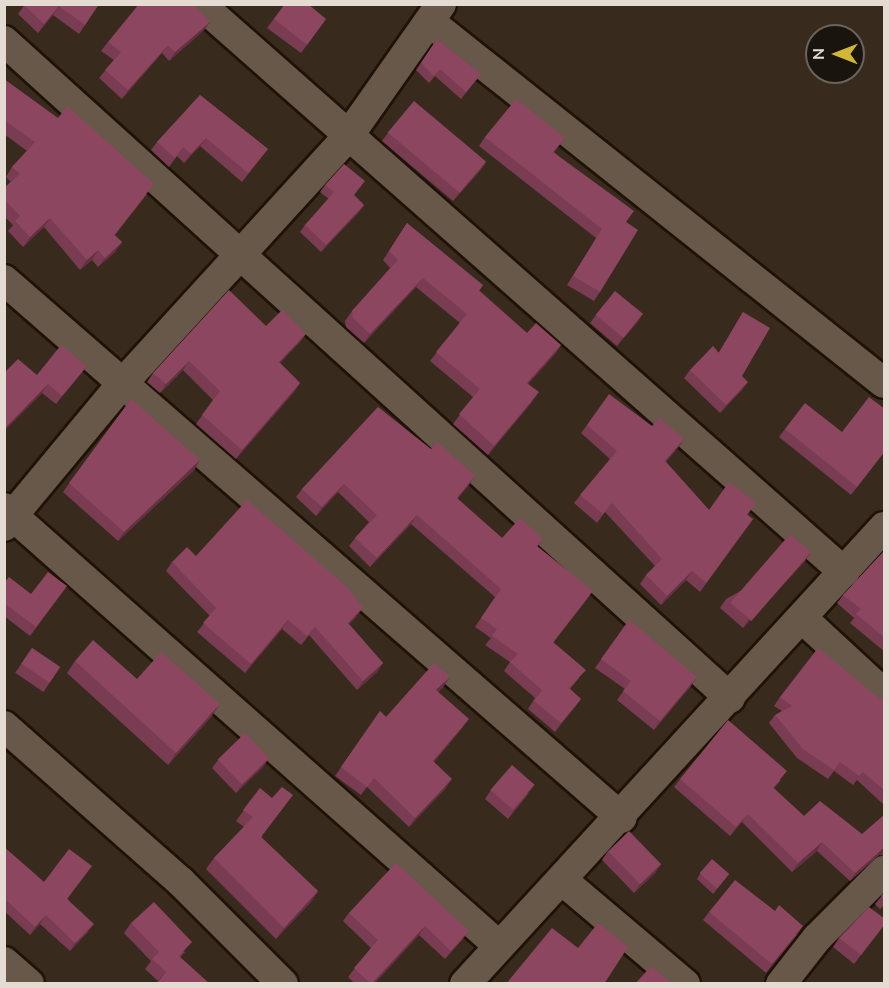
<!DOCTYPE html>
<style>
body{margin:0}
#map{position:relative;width:889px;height:988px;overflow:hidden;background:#382a1d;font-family:"Nunito Sans",sans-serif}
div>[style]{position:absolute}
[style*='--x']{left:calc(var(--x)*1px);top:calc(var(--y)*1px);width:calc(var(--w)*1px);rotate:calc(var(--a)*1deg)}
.roads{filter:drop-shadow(2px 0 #1f1206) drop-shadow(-2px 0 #1f1206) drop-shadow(0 2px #1f1206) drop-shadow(0 -2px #1f1206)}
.minor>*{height:30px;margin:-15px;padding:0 15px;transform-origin:15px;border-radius:15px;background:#68584a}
.wall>*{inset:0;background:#793c52;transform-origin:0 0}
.shaded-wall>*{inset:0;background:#633142}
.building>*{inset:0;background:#8d465f;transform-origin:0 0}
span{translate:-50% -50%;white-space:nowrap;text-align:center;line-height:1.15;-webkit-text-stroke:5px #1a140e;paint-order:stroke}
.frame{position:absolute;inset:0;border:6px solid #e4dbd3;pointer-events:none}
.north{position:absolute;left:805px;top:24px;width:60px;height:60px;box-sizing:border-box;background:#1a140e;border:2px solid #6b645d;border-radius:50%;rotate:270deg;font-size:16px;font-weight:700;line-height:24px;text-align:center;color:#e4dbd3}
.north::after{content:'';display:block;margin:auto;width:21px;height:27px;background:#d3b635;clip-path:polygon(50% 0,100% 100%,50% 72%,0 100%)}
</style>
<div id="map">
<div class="roads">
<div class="minor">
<div style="--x:200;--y:4;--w:859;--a:41.41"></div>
<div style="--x:430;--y:22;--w:580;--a:38.49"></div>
<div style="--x:4;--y:41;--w:979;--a:42.14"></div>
<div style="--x:4;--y:280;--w:819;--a:41.04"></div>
<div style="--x:4;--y:508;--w:661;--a:41.5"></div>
<div style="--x:4;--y:526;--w:185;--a:-50.3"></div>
<div style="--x:122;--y:384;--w:337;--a:-47.6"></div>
<div style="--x:349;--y:135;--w:160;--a:-54.9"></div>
<div style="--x:802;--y:618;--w:112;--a:42.8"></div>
<div style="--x:4;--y:726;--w:236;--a:41.4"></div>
<div style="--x:181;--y:882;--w:144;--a:45"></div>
<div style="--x:562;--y:880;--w:161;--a:40.2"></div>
<div style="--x:4;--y:962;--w:33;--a:41"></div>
<div style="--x:465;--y:984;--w:620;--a:-47.48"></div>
<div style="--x:781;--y:984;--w:58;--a:-52"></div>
<div style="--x:817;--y:938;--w:95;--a:-45"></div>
</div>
</div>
<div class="wall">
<div style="clip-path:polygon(25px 4px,99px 4px,79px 34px,53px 15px,38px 33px,18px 14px)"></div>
<div style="clip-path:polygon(285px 4px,326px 19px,301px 53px,267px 28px)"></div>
<div style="clip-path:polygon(210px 22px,204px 30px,169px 61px,162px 53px,122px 99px,99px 78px,114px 60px,101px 51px,108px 42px)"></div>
<div style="clip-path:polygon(437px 39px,481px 74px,461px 99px,435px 76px,429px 83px,416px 70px)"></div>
<div style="clip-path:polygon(4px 79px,147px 194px,115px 235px,122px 242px,115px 252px,98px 267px,92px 260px,80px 270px,44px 227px,23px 247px,8px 231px,13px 225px,4px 216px,4px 188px,11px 182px,6px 177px,12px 167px,27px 151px,4px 134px)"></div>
<div style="clip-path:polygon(200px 95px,268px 149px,242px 182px,200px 146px,184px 163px,177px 156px,169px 167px,151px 150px,157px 142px)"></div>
<div style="clip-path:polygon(388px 133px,486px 162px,480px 171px,453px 201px,382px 141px)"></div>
<div style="clip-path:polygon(485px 137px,565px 138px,554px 152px,626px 222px,600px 292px,594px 301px,567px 285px,596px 238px,479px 146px)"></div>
<div style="clip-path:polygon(325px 185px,354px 195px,364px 205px,359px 212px,321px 252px,300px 232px,305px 225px,329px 199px,320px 192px)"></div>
<div style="clip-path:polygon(407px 223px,480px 291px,527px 333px,561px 345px,555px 354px,528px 384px,532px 402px,488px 455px,453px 424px,473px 397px,430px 361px,460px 323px,416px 287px,364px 343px,346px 327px,345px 321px,352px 311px,390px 268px,383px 260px)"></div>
<div style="clip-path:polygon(743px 312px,742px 390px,720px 413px,684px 378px,690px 370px,719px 352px)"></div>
<div style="clip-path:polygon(643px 314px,617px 346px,590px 323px,596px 315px)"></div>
<div style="clip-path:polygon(266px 326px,300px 342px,280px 363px,300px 383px,294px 392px,236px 459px,196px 424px,213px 400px,183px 370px,160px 393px,147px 382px,153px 373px)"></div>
<div style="clip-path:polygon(87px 366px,56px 404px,42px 393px,4px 431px,4px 373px,37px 375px)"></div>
<div style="clip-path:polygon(131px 399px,195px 469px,118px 541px,63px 492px)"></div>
<div style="clip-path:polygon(378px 407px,469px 485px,457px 499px,502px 538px,543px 539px,537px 547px,587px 599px,553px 643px,579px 678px,570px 689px,581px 699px,555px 732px,528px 709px,535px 698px,504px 671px,510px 662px,485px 645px,491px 638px,475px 627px,495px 597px,411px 524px,370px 567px,349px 546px,355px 538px,369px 522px,338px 492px,316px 516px,296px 497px,302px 489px)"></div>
<div style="clip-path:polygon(587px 425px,652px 426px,684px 439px,666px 462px,709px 510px,748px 515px,753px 519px,700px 592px,686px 580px,661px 605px,640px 584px,646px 575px,655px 566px,605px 512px,597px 523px,574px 503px,610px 459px,581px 433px)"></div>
<div style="clip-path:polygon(785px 429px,842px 432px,885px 451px,851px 495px,779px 437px)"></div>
<div style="clip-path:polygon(885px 550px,885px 652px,850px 623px,854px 618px,837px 603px,843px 595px)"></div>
<div style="clip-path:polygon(811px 552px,805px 561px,743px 628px,720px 608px,726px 599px)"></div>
<div style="clip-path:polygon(196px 556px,356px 617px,349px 624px,383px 663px,377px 672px,357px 690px,309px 635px,301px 645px,282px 629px,245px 673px,197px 632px,210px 616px,166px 571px,172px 562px)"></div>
<div style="clip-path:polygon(4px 583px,31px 594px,67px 586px,30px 636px,4px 616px)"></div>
<div style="clip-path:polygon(629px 620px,691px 686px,654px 730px,617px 700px,625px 689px,595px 668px)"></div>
<div style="left:32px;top:648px;width:34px;height:30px;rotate:34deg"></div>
<div style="clip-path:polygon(75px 661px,137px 679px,212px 716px,168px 765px,67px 673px)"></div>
<div style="clip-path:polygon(444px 686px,438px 692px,463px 727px,434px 762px,446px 788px,409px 827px,367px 787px,361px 795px,335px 776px,380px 711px,386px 717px)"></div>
<div style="clip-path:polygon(780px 697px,879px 698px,885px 700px,885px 803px,883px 804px,857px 780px,853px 785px,834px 771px,828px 779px,797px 758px,769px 723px,775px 715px,782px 711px,774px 706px)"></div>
<div style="clip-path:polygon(218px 760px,263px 767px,236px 793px,212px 768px)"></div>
<div style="clip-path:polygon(680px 779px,781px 780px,774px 788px,804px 816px,879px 855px,850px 881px,817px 851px,792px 872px,742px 822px,730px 836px,674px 787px)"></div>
<div style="clip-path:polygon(260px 788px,262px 838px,318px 891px,311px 902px,276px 939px,206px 869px,214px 858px,244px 827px,236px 821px)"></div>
<div style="clip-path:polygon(491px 790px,529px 793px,508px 819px,485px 799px)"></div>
<div style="clip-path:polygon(4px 847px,44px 882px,68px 899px,88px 932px,70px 951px,40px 924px,30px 935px,4px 911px)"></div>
<div style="clip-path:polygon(608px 851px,661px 864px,655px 873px,634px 893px,602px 860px)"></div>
<div style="clip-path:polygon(396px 863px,463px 939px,445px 959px,419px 935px,374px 984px,355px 984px,348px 977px,371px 948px,343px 921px,349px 913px)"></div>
<div style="clip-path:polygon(700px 874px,726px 878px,713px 894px,697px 879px)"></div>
<div style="clip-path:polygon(885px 892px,885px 905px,880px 909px,875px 904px)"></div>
<div style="clip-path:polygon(709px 912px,797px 935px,766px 973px,703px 920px)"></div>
<div style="clip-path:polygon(131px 923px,185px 952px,158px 981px,145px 969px,151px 961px,124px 933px)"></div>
<div style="clip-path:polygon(885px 924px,854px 964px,833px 947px,839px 938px)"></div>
</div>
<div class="shaded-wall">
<div style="clip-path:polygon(59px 6px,53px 15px,38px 33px,44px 24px)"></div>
<div style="clip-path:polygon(210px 22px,204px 30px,169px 61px,175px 52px)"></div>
<div style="clip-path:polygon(168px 45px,162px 53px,122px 99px,128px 90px)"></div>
<div style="clip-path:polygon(206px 138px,200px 146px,184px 163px,191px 154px)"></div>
<div style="clip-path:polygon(486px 162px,480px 171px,453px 201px,459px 193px)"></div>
<div style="clip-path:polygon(364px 205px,359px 212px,321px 252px,326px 245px)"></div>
<div style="clip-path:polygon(50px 218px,44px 227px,23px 247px,30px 237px)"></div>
<div style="clip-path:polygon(122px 242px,115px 252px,98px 267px,105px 258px)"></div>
<div style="clip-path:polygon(98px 250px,92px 260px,80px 270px,87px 260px)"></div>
<div style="clip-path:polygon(423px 278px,416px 287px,364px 343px,370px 334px)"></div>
<div style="clip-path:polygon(643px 314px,637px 323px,617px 346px,623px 337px)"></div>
<div style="clip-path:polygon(306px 334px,300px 342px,273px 370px,279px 362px)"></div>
<div style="clip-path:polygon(561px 345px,555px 354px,521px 392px,527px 383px)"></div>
<div style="clip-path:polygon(189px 361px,183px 370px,160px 393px,166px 384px)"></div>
<div style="clip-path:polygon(87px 366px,81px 374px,56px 404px,62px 396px)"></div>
<div style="clip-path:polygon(748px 382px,742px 390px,720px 413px,726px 405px)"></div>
<div style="clip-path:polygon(300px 383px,294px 392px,236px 459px,242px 450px)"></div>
<div style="clip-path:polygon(48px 384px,42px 393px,4px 431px,4px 429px)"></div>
<div style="clip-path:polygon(539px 392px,532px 402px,488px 455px,494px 446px)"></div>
<div style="clip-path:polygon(684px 439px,678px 448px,659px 470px,665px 461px)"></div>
<div style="clip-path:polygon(200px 460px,195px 469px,118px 541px,124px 532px)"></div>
<div style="clip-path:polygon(475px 476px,469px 485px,451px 507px,457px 498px)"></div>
<div style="clip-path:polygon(344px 484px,338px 492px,316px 516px,322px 507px)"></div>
<div style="clip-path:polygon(417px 515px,411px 524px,370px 567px,377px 558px)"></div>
<div style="clip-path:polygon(811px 552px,805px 561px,743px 628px,749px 619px)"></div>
<div style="clip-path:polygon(692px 571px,686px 580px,661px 605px,667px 596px)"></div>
<div style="clip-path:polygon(363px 608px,356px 617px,342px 632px,348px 623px)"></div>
<div style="clip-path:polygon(288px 620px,282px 629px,245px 673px,251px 664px)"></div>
<div style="clip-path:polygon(383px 663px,377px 672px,357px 690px,363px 681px)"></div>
<div style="clip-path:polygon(450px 677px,444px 686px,430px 699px,436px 690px)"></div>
<div style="clip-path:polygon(697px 677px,691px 686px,654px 730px,660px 721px)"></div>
<div style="clip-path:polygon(581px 699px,575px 707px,555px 732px,561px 723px)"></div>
<div style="clip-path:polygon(220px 704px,212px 716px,168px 765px,176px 753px)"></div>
<div style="clip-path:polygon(469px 719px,463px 727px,427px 770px,433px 761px)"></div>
<div style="clip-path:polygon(269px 758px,263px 767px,236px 793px,242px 785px)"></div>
<div style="clip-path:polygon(452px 779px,446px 788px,409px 827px,415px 818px)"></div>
<div style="clip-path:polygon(535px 785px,529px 793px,508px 819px,514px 810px)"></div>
<div style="clip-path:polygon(748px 814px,742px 822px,730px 836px,736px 827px)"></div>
<div style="clip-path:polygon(822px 842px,817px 851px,792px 872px,798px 863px)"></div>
<div style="clip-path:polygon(885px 847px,885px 856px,879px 855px,850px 881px,855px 873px)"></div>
<div style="clip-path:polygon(661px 864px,655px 873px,634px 893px,640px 884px)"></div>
<div style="clip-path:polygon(318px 891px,311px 902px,276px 939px,284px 928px)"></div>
<div style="clip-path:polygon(46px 915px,40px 924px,30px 935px,35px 927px)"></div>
<div style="clip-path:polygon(94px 924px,88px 932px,70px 951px,75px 943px)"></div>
<div style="clip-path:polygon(425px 926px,419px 935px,374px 984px,372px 984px)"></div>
<div style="clip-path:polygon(803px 926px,797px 935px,766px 973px,772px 964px)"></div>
<div style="clip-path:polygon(469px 931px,463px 939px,445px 959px,451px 951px)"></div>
</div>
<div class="building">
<div style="clip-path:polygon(25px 4px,99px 4px,85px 25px,59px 6px,44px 24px,24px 5px)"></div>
<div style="clip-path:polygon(139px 4px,193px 4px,210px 22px,175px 52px,168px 45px,128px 90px,105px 70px,121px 52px,108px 42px)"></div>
<div style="clip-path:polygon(285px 4px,308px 4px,326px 19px,307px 45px,274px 19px)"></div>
<div style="clip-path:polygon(437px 39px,481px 74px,466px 92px,440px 69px,434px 76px,421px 63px)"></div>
<div style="clip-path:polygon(4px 79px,58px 118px,67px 106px,154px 184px,114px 235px,122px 242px,105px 258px,98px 250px,87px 260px,50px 218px,30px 237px,15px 221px,20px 216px,4px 199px,4px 188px,20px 174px,12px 167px,35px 142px,4px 120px)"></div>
<div style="clip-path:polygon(200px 95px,268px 149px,248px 173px,206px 138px,191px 154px,183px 147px,175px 158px,157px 142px)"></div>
<div style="clip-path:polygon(516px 99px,565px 138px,553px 152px,634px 211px,626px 222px,638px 230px,600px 292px,573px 276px,602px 229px,485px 137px)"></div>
<div style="left:414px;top:101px;width:94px;height:41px;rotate:40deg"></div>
<div style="clip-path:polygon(344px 164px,365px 181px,354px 195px,364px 205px,326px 245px,305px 225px,334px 192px,325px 185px)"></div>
<div style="clip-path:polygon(407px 223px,483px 285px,479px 291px,527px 333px,536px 323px,561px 345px,527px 383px,539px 392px,494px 446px,459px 414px,480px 389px,436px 352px,467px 314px,423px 278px,370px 334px,353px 318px,352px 311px,398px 260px,389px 251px)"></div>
<div style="clip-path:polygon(229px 290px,266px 326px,282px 310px,306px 334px,279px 362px,300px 383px,242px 450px,202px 415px,220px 391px,189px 361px,166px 384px,153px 373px)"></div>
<div style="left:615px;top:291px;width:36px;height:31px;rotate:39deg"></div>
<div style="clip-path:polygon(743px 312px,770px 328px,742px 376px,748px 382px,726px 405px,690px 370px,713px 346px,719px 353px)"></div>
<div style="clip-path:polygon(61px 345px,87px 366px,62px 396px,48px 384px,4px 429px,4px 373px,18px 359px,37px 375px)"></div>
<div style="clip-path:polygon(609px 394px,652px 426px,659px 418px,684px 439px,665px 461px,709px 510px,729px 482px,756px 503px,747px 515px,753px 519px,706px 583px,692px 571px,667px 596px,646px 575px,662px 559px,612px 503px,603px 514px,580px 495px,617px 451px,587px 425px)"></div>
<div style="clip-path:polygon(869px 397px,885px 409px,885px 451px,857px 487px,785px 429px,805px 403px,842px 432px)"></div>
<div style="clip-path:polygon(131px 399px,200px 460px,124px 532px,69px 483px)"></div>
<div style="clip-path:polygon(378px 407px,431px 449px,437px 442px,475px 476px,457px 498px,502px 538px,520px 518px,543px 539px,537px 546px,593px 591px,553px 642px,586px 670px,569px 688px,581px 699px,561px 723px,534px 701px,542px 690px,510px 662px,518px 654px,492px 636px,497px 629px,481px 618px,501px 589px,417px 515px,377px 558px,355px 538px,377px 515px,344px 484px,322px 507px,302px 489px)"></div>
<div style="clip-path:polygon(247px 500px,348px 588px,363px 608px,348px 623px,383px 663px,363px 681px,315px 627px,307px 636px,288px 620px,251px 664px,203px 623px,216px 608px,172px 562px,187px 547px,196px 556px)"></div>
<div style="left:790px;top:534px;width:28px;height:91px;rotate:41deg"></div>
<div style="clip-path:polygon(885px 550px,885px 638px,856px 614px,861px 609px,843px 595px)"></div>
<div style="clip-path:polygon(48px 572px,67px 586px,36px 627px,4px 603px,4px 583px,9px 577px,31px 594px)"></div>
<div style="clip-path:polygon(629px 620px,697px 677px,660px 721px,623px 691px,631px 681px,601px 659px)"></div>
<div style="clip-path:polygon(93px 640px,137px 679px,161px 652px,220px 704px,176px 753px,75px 661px)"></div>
<div style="left:32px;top:648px;width:34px;height:19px;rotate:34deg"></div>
<div style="clip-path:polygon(818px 648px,879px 698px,885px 700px,885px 791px,863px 772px,859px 776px,840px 762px,834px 770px,803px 749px,775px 715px,792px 706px,780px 697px)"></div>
<div style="clip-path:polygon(434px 663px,450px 677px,436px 690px,469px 719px,433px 761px,452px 779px,415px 818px,374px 778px,367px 787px,341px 767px,380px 711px,386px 717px)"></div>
<div style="clip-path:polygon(728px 720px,787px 771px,773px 788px,804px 816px,820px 801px,862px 834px,885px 814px,885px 847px,855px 873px,822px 842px,798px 863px,748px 814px,736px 827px,680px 779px)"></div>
<div style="left:245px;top:733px;width:35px;height:38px;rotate:46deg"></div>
<div style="left:512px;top:765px;width:30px;height:33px;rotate:41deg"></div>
<div style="clip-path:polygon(282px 787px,293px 795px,261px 837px,318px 891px,284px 928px,214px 858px,253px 817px,243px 810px,260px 788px,272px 798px)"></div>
<div style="left:629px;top:831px;width:46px;height:29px;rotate:46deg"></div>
<div style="clip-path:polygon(4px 847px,44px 882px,69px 849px,92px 866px,67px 899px,94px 924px,75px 943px,46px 915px,35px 927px,4px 898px)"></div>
<div style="left:712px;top:859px;width:23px;height:19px;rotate:41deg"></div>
<div style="clip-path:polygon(396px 863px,469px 931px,451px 951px,425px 926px,371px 984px,354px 968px,378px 940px,349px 913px)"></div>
<div style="clip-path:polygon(735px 880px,775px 911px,779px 905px,803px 926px,772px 964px,709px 912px)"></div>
<div style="clip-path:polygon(885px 892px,885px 900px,881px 896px)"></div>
<div style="clip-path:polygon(154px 902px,192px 942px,179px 956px,210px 984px,156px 984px,166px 972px,152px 959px,159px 952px,131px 923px)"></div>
<div style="clip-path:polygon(869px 907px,885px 919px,885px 924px,861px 955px,839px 938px)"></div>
<div style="clip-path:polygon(598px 923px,628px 947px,604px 984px,506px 984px,552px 928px,578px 948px)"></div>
<div style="clip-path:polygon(651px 966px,673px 984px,635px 984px)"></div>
</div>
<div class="frame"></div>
<div class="north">N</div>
</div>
